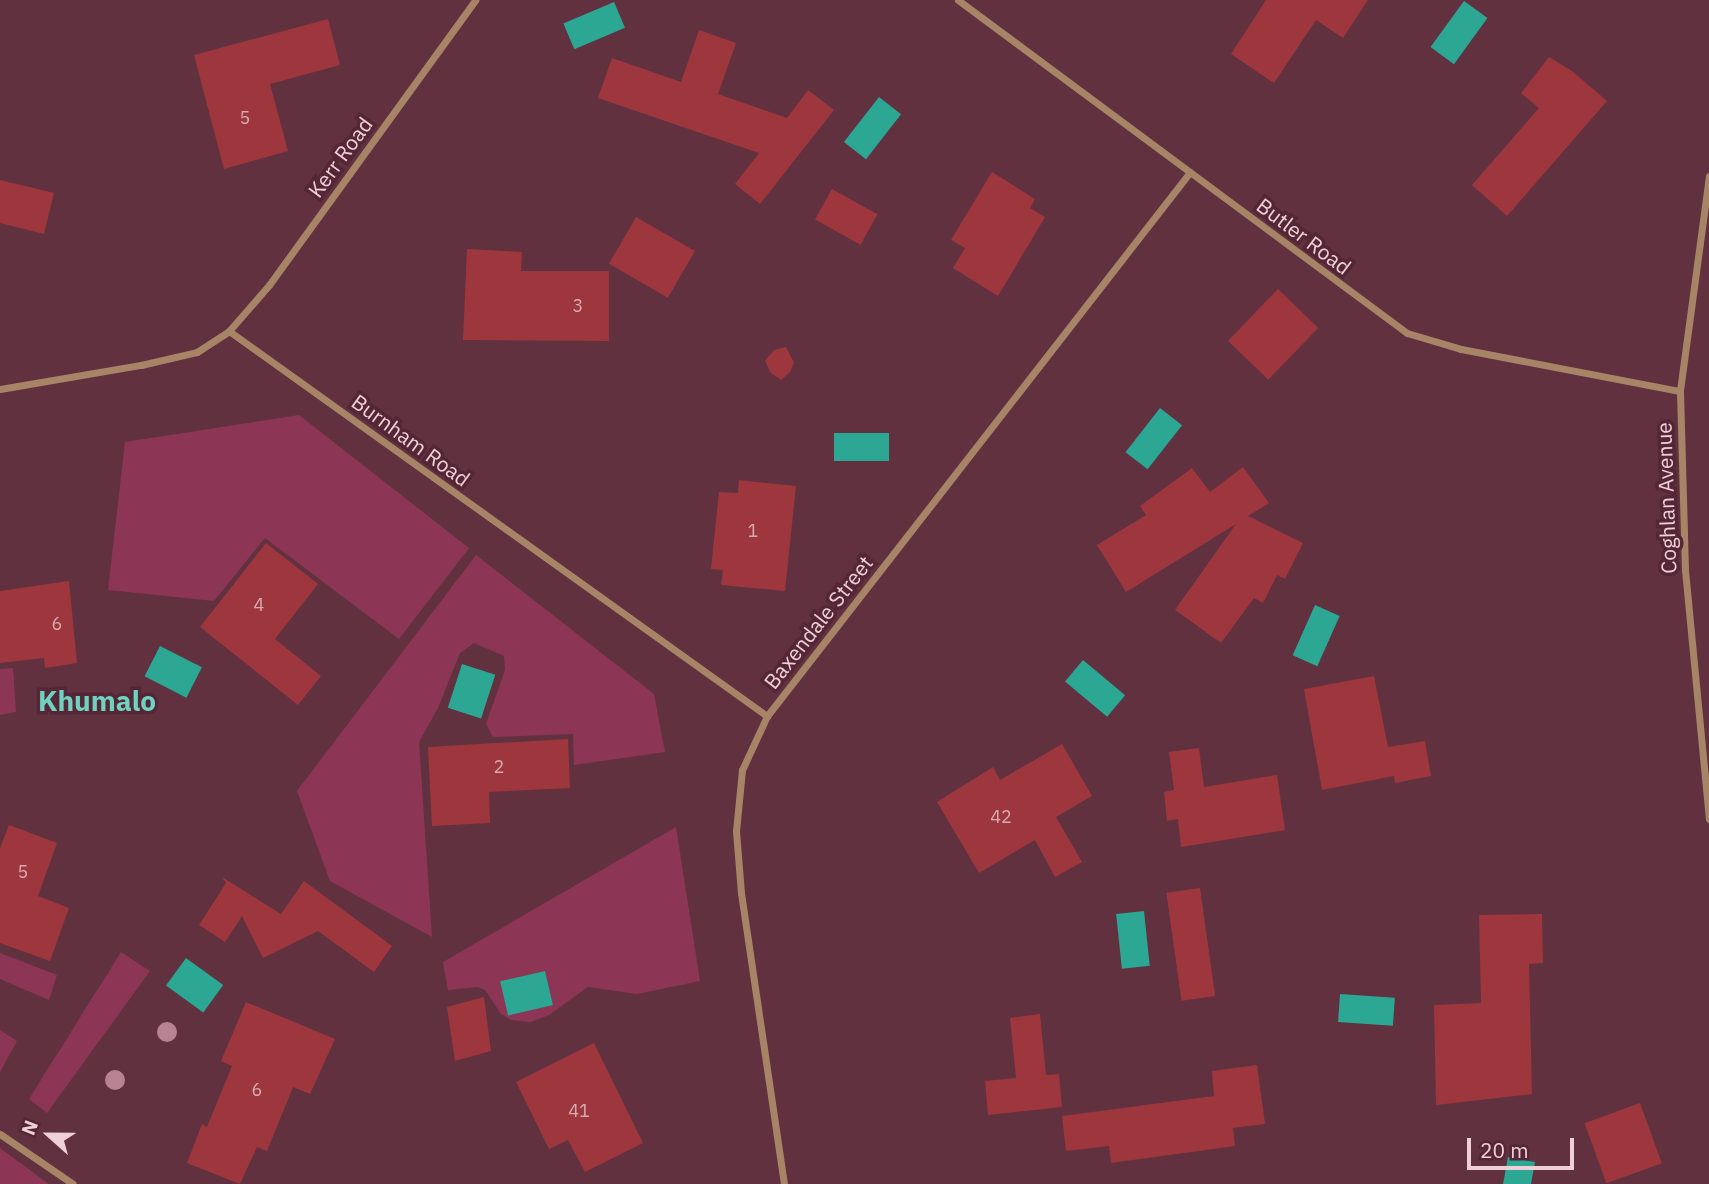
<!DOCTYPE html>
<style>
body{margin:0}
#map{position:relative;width:1709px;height:1184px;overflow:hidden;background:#613140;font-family:"IBM Plex Sans",sans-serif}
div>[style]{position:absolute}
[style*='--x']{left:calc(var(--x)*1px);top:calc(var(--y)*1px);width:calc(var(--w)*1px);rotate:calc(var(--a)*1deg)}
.green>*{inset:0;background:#8d3555}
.water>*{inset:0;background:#2ba794;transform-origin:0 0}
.building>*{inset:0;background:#9d373d;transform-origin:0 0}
.street>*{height:7px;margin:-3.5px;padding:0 3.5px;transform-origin:3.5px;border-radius:3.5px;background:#a88466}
.trees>*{width:20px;height:20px;margin:-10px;border-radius:50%;background:#b88493}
span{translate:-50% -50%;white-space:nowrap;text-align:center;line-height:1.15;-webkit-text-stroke:7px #552636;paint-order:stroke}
.number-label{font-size:18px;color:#daaab1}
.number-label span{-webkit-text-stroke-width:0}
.street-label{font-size:21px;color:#efd0d8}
.district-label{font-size:28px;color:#6ed4c1;font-weight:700}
.north{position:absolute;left:14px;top:1100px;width:70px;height:70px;-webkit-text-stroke:5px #552636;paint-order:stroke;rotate:291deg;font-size:19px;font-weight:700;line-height:28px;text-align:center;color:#efd0d8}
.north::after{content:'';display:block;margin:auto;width:24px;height:32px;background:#efd0d8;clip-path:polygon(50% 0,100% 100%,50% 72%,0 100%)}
.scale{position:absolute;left:1467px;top:1138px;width:107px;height:32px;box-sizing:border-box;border:4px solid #efd0d8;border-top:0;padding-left:9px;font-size:21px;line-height:24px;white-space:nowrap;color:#efd0d8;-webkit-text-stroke:5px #552636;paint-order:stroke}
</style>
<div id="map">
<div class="green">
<div style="clip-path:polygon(299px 415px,469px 548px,399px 639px,265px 538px,214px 601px,108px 590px,125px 442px)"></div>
<div style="clip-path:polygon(476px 555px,654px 694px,665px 752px,574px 765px,573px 734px,493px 737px,486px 724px,505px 670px,504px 656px,474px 643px,460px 653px,438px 708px,419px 742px,432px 937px,330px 881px,297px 791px)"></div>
<div style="clip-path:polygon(13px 668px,16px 712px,0 715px,0 669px)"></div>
<div style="clip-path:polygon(676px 827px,700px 981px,637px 994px,588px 987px,549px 1015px,531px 1022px,511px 1020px,501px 1014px,485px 990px,478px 987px,448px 990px,443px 962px)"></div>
<div style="clip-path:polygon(121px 952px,150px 971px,47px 1113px,29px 1099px)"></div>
<div style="clip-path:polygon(0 953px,57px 975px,49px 1000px,0 979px)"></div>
<div style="clip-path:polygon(0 1030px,17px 1041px,0 1072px)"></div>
<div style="clip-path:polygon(0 1148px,42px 1179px,49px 1184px,0 1184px)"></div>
</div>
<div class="water">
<div style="left:1464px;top:1px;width:29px;height:57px;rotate:36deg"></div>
<div style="left:614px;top:2px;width:28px;height:55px;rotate:67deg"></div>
<div style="left:879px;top:97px;width:28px;height:57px;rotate:38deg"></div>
<div style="left:1160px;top:408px;width:28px;height:56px;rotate:38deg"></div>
<div style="left:889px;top:433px;width:28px;height:55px;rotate:90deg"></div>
<div style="left:1315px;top:605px;width:27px;height:55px;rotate:24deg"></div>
<div style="left:160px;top:646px;width:47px;height:34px;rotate:27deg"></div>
<div style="left:1083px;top:660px;width:55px;height:28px;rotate:40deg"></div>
<div style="left:462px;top:664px;width:35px;height:46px;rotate:18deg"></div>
<div style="left:1144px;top:911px;width:55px;height:28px;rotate:84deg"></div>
<div style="left:186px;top:958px;width:46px;height:34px;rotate:36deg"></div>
<div style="left:545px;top:971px;width:35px;height:46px;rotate:77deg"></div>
<div style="left:1340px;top:994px;width:55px;height:28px;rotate:4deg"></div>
<div style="clip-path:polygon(1508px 1157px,1535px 1162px,1531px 1184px,1503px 1184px)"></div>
</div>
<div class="building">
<div style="clip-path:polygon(1266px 0,1368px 0,1343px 38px,1316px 20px,1274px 83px,1231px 54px)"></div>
<div style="clip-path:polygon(328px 19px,340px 65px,270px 84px,288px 151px,224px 169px,194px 55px)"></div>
<div style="clip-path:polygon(699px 30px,736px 43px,718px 94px,787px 118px,808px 90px,834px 110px,760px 204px,735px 184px,759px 153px,598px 98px,612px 58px,681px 82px)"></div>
<div style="clip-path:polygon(1549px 57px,1572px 71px,1607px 101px,1507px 216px,1472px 185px,1539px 108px,1521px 93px)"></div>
<div style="clip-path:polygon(992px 172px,1035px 199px,1030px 208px,1045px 217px,998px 296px,953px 268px,965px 248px,951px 240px)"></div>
<div style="clip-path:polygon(0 180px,54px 193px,44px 234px,0 223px)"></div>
<div style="left:832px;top:189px;width:52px;height:35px;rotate:29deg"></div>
<div style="left:636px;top:217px;width:68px;height:54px;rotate:30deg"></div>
<div style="clip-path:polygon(467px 249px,522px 252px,521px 271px,609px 271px,609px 341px,463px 340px)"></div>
<div style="left:1278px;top:289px;width:56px;height:72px;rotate:44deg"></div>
<div style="clip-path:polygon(786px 347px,794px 363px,790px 372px,781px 380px,771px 373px,765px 361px,774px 350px)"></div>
<div style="clip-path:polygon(1243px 467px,1269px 503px,1248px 516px,1303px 543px,1285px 579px,1277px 575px,1263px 603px,1254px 598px,1221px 643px,1175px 610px,1236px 524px,1126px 592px,1097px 545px,1146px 515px,1140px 506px,1192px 468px,1210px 492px)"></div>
<div style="clip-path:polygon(739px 480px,796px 486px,785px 591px,721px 585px,723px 570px,711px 569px,719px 492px,738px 493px)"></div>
<div style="clip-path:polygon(266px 543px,318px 584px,275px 639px,321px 676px,298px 705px,200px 627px)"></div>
<div style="clip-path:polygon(69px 581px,77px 663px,45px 668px,44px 658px,0 663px,0 591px)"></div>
<div style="clip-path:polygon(1374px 676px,1388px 747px,1425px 741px,1431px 776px,1395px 783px,1394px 776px,1322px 790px,1304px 689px)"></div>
<div style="clip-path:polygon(568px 739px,570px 788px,489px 792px,490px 823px,432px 826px,428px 747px)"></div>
<div style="clip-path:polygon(1062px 744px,1092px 796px,1056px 817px,1082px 862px,1055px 877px,1035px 840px,979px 873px,937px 802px,993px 767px,1000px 780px)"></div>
<div style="clip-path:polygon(1199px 748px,1204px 787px,1277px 775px,1285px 830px,1181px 847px,1178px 819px,1167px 821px,1164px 792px,1174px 790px,1169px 752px)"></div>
<div style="clip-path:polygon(9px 825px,57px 843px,38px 896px,69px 908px,50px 961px,0 943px,0 848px)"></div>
<div style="clip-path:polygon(222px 877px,281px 914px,304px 881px,392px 946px,374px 972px,318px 931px,263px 958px,242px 916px,225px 942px,199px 925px,226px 883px)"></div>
<div style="left:1200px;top:888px;width:109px;height:34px;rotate:82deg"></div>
<div style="clip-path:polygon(1542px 914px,1543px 963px,1529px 964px,1532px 1094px,1436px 1105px,1434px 1005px,1481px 1003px,1479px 915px)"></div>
<div style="clip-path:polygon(484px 997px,491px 1051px,455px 1061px,447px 1007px)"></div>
<div style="clip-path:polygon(246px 1002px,335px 1039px,310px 1094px,293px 1087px,267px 1151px,257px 1147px,240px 1184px,187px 1163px,202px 1124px,207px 1127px,232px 1066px,221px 1061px)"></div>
<div style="clip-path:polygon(1040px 1014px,1046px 1075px,1059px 1074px,1062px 1107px,988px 1115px,985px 1081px,1016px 1078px,1010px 1018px)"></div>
<div style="clip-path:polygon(594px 1043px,643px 1143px,585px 1172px,568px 1140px,549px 1149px,516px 1082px)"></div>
<div style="clip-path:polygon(1257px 1065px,1265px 1124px,1233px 1128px,1235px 1146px,1111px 1163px,1109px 1146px,1066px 1151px,1062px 1116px,1214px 1096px,1212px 1071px)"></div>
<div style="left:1640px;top:1103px;width:64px;height:59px;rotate:70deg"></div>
</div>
<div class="street">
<div style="--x:958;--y:0;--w:559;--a:36.56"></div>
<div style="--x:1407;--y:333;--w:56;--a:16.5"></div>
<div style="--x:1461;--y:349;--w:223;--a:10.9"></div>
<div style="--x:1709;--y:176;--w:217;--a:97.7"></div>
<div style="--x:1680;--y:391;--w:179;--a:88.4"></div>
<div style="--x:1685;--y:570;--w:250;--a:84.5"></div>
<div style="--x:229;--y:331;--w:61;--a:-49"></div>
<div style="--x:269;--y:285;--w:352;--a:-54.1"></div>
<div style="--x:0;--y:389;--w:143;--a:-9.7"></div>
<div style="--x:141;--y:365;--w:57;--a:-13.1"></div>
<div style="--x:197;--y:352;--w:38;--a:-33"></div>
<div style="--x:229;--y:331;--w:662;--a:35.59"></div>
<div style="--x:0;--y:1134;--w:88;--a:34.4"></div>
<div style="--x:784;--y:1184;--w:294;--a:-98.4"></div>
<div style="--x:741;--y:893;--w:62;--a:-94.6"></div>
<div style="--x:736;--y:831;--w:61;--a:-84.4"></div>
<div style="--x:742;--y:770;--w:60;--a:-65.2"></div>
<div style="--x:767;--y:716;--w:689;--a:-52.13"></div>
</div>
<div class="trees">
<div style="left:167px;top:1032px"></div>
<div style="left:115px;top:1080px"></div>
</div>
<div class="number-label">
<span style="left:245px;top:118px">5</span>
<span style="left:578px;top:306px">3</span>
<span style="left:753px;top:531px">1</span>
<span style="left:259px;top:605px">4</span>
<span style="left:57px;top:624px">6</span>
<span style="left:499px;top:767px">2</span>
<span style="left:1001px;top:817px">42</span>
<span style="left:23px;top:872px">5</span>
<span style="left:257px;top:1090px">6</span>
<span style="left:579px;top:1111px">41</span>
</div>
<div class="street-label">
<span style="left:340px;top:157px;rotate:-54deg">Kerr Road</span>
<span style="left:1304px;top:236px;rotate:37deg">Butler Road</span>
<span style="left:411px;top:440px;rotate:36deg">Burnham Road</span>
<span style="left:1666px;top:498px;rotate:-92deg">Coghlan Avenue</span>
<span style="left:818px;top:622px;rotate:-52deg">Baxendale Street</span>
</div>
<div class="district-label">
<span style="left:97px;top:701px">Khumalo</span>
</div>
<div class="north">N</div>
<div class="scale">20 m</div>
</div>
